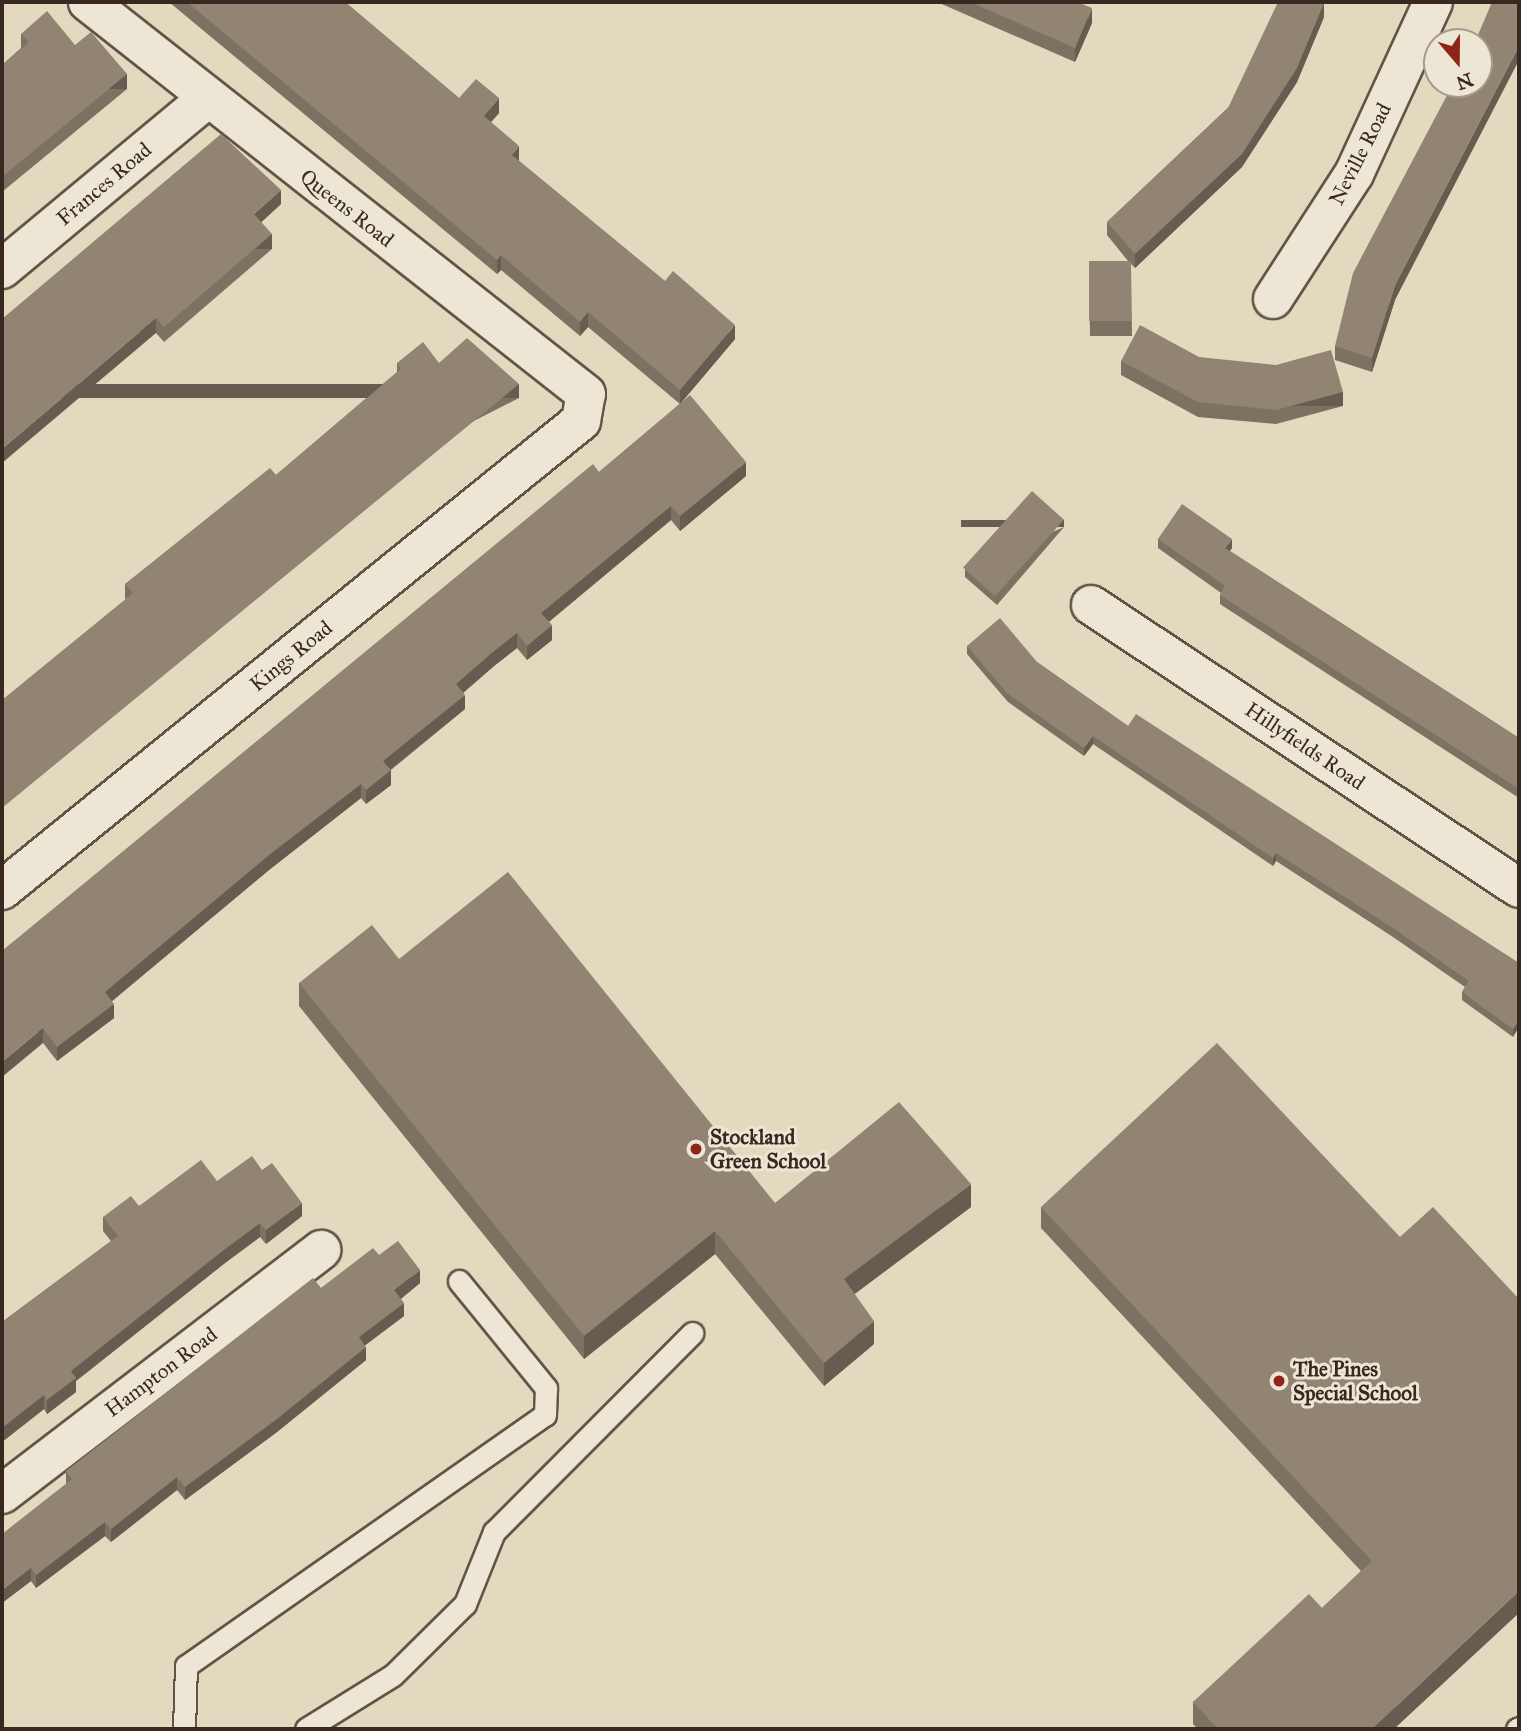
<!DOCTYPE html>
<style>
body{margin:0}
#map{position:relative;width:1521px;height:1731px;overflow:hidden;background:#e3d9be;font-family:"IM FELL Great Primer",serif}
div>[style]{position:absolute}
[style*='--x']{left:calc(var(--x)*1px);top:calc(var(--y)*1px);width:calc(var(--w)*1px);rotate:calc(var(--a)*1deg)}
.roads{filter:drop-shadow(2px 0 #635448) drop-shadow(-2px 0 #635448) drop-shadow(0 2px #635448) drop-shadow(0 -2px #635448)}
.lane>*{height:21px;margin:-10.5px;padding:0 10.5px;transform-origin:10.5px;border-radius:10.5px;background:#ede6d5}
.street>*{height:38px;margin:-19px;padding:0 19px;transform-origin:19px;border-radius:19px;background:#ede6d5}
.wall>*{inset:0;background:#7d7262}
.shaded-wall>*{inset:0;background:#665c50;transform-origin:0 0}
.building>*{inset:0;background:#918472;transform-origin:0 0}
.dots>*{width:19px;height:19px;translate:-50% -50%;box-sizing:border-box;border:4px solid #ede6d5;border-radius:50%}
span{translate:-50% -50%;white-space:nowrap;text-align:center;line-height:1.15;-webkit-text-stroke:6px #ede6d5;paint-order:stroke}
.street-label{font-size:21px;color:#382820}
.poi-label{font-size:21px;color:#382820;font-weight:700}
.left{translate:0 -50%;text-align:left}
.frame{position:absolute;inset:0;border:4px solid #382820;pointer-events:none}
.north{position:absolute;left:1423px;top:28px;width:70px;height:70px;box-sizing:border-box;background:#ede6d5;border:2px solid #a59a8d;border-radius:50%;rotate:160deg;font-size:19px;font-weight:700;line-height:28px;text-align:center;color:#382820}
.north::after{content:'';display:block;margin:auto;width:24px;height:32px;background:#8f2418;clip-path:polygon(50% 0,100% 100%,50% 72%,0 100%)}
</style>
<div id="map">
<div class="roads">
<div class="lane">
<div style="--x:184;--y:1729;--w:63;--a:-88.2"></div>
<div style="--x:186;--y:1666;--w:438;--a:-35"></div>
<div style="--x:545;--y:1415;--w:27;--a:-88"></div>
<div style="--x:546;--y:1388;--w:138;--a:-129.1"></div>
<div style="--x:306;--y:1729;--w:102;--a:-31.8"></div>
<div style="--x:393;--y:1675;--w:101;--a:-44.6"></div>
<div style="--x:465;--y:1604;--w:78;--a:-68.1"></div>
<div style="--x:494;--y:1532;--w:281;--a:-45.1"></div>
<div style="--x:1517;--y:1729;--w:2;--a:-27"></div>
</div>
<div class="street">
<div style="--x:2;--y:269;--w:266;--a:-39.7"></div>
<div style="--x:1273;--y:299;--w:149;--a:-57.1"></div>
<div style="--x:1354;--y:174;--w:189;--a:-65.3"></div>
<div style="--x:1091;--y:605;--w:513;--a:33.47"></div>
<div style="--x:2;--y:890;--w:745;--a:-39.01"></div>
<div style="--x:581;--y:421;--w:27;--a:-80"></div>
<div style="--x:586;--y:394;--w:634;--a:-141.79"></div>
<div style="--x:2;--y:1494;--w:402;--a:-37.4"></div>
</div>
</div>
<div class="wall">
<div style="clip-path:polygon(169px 2px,345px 2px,459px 98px,499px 113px,491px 122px,519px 161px,735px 339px,681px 403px,746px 476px,680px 531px,671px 520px,549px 622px,552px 640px,527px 660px,517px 648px,494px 666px,463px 693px,465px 709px,391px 770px,391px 785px,366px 804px,361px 798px,269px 870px,112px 1001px,114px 1018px,57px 1061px,43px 1043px,2px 951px,599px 472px,680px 404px,588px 327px,580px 336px,501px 270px,497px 274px)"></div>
<div style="clip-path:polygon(937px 2px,1077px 2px,1092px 23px,1075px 62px)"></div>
<div style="clip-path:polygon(1324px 17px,1297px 82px,1242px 167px,1135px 268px,1131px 264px,1132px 336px,1090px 336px,1089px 261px,1128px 261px,1107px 235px,1107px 222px)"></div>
<div style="clip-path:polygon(21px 34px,75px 45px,127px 89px,2px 192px,2px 65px,21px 48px)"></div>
<div style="clip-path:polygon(281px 204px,261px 222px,272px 249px,164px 342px,156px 333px,2px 319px)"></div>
<div style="clip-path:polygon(1395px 300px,1372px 372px,1335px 360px,1335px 346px)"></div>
<div style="clip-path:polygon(1199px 357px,1343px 406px,1276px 424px,1198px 417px,1121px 375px,1121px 361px)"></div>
<div style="clip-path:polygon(397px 363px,439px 363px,519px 398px,126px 599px,125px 598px,125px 584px,276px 475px,397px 372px)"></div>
<div style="clip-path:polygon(1064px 527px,997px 605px,965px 577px,965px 569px)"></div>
<div style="clip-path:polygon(1158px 539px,1232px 548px,1230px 551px,1519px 738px,1519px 798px,1220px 604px,1220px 595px,1221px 593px,1158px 548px)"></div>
<div style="clip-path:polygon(967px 646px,1037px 662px,1128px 726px,1519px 963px,1513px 1037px,1462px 1000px,1462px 992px,1465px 987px,1393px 937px,1276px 861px,1273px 866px,1093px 744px,1084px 756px,1008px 702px,967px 654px)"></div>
<div style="clip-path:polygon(399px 959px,775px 1203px,971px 1207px,854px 1294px,874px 1344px,824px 1386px,715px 1254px,584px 1359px,299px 1006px,299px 983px)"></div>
<div style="clip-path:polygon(217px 1181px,302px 1216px,266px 1244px,260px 1237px,225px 1263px,76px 1381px,76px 1392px,47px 1414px,44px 1409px,2px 1442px,2px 1322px,111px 1241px,103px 1231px,103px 1217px)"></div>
<div style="clip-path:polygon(1041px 1207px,1400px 1237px,1394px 1729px,1198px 1729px,1193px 1724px,1193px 1702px,1322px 1608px,1361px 1571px,1041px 1228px)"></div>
<div style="clip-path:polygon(379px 1255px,420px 1283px,401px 1299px,404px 1316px,365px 1345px,366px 1360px,277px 1432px,185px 1500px,177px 1490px,111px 1542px,105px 1536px,36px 1588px,31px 1581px,2px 1603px,66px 1484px,66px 1471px,321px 1288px)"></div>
</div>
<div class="shaded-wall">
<div style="clip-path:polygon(1324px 3px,1324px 17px,1297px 82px,1242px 167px,1135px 268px,1135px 254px)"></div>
<div style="clip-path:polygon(1092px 8px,1092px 23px,1075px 62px,1075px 48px)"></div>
<div style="clip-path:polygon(1519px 46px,1519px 60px,1395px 300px,1372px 372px,1372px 358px,1395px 285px)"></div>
<div style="left:127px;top:74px;width:15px;height:162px;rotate:90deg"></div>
<div style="clip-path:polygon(499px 98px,499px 113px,484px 130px,484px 116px)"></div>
<div style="clip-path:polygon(519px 146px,519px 160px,512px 169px,512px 155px)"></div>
<div style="clip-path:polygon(281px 190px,281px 204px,254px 229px,254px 214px)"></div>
<div style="left:272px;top:234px;width:15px;height:143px;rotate:90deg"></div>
<div style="clip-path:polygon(501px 255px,501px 270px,497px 274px,497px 260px)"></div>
<div style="clip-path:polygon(588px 312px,588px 327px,580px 336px,580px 322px)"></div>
<div style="clip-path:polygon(156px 318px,156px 333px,2px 463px,2px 449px)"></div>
<div style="clip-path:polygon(735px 325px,735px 339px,680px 404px,680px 390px)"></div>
<div style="left:519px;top:384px;width:14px;height:669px;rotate:90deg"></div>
<div style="left:1343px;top:392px;width:14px;height:69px;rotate:90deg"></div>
<div style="clip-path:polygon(746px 462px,746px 476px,680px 531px,680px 516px)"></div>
<div style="clip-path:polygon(671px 506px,671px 520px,541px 628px,541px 613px)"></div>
<div style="left:1064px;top:520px;width:7px;height:103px;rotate:90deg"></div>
<div style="clip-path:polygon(1232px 539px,1232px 548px,1225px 557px,1225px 548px)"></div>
<div style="clip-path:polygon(552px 625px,552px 640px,527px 660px,527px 646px)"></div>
<div style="clip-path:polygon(517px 633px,517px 648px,494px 666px,456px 699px,456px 684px,494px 651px)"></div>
<div style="clip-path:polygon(465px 695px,465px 709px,383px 775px,383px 761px)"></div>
<div style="clip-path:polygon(1093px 736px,1093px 744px,1084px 756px,1084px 748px)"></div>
<div style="clip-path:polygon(391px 770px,391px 785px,366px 804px,366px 790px)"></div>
<div style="clip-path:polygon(361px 784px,361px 798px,269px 870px,105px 1007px,105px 992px,269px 855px)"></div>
<div style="clip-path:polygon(1276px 853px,1276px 861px,1273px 866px,1273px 858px)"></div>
<div style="clip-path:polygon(114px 1004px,114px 1018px,57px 1061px,57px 1047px)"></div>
<div style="clip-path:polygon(1519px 1019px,1519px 1027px,1513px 1037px,1513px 1029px)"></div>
<div style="clip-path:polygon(43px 1028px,43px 1043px,2px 1077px,2px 1062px)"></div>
<div style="clip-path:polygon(971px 1184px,971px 1207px,844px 1302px,844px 1279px)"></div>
<div style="clip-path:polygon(302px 1203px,302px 1216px,266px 1244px,266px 1230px)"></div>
<div style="clip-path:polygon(260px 1223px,260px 1237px,225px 1263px,76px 1381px,76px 1392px,47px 1414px,47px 1400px,71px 1371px,225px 1249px)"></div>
<div style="clip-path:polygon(715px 1231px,715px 1254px,584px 1359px,584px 1336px)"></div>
<div style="clip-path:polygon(420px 1270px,420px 1283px,394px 1304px,394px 1290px)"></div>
<div style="clip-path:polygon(404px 1303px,404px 1316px,359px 1350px,359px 1337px)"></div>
<div style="clip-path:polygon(874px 1321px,874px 1344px,824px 1386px,824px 1363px)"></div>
<div style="clip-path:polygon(366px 1347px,366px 1360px,277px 1432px,185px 1500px,185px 1487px)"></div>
<div style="clip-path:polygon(44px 1395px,44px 1409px,2px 1442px,2px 1428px)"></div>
<div style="clip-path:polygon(177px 1477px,177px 1490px,111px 1542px,111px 1529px)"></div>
<div style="clip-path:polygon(105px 1522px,105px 1536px,36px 1588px,36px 1575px)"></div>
<div style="clip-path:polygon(31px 1568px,31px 1581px,2px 1603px,2px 1590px)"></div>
<div style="clip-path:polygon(1519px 1591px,1519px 1613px,1394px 1729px,1372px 1729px)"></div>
</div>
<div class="building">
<div style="clip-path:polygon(187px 2px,345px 2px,459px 98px,476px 79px,499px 98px,484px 116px,519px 146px,512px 155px,665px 281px,673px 271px,735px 325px,680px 390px,588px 312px,580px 322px,501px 255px,497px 260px)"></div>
<div style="clip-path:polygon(970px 2px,1077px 2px,1092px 8px,1075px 48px)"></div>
<div style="clip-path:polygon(1278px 2px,1321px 2px,1324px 3px,1297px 68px,1242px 154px,1135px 254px,1107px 222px,1228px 108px)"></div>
<div style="clip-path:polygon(1492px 2px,1519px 2px,1519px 46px,1395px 285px,1372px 358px,1335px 346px,1353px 273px,1453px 84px,1479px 84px,1479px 42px,1475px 42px)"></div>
<div style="clip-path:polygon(47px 11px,75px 45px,91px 32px,127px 74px,2px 177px,2px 65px,29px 42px,21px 34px)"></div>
<div style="clip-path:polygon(221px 134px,281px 190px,254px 214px,272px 234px,164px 327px,156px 318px,2px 449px,2px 319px)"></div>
<div style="left:1089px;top:261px;width:42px;height:60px"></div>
<div style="clip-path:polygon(1140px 325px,1199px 357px,1276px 365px,1331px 350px,1343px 392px,1276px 410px,1198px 402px,1121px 361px)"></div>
<div style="clip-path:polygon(467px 338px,519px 384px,2px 808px,2px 700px,133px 593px,125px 584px,270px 468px,276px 475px,401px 369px,397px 363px,423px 342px,439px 363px)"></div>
<div style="clip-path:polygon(690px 395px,746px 462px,680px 516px,671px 506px,541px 613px,552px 625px,527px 646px,517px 633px,494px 651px,456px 684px,465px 695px,383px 761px,391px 770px,366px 790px,361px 784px,269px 855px,105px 992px,114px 1004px,57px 1047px,43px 1028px,2px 1062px,2px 951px,593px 464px,599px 472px)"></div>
<div style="left:1032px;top:491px;width:43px;height:103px;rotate:42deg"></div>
<div style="clip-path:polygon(1182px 504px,1232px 539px,1225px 548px,1519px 738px,1519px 789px,1220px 595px,1225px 586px,1158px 539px)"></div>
<div style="clip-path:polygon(1000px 618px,1037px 662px,1128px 726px,1136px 714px,1519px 963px,1519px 1019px,1513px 1029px,1462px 992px,1469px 981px,1393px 928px,1276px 853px,1273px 858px,1093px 736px,1084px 748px,1008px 694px,967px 646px)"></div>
<div style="clip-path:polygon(508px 872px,775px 1203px,899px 1102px,971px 1184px,844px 1279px,874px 1321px,824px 1363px,715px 1231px,584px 1336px,299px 983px,372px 925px,399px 959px)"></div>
<div style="clip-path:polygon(1217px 1043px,1400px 1237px,1433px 1207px,1519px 1299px,1519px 1591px,1372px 1729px,1218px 1729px,1193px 1702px,1309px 1594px,1322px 1608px,1372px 1561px,1041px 1207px)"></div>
<div style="clip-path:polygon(252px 1156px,262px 1170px,272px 1163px,302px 1203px,266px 1230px,260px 1223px,225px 1249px,71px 1371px,76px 1378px,47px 1400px,44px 1395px,2px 1428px,2px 1322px,118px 1236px,103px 1217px,131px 1196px,139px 1206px,201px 1160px,217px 1181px)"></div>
<div style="clip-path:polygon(398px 1241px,420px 1270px,394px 1290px,404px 1303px,359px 1337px,366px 1347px,277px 1419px,185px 1487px,177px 1477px,111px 1529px,105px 1522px,36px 1575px,31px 1568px,2px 1590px,2px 1534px,72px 1479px,66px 1471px,313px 1278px,321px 1288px,373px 1248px,379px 1255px)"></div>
</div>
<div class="dots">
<div style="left:696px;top:1149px;background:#8f2418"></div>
<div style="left:1279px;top:1381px;background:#8f2418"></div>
</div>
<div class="street-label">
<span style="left:1360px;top:154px;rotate:-63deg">Neville Road</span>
<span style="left:104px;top:184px;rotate:-40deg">Frances Road</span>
<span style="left:347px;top:208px;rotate:38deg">Queens Road</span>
<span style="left:291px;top:656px;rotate:-39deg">Kings Road</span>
<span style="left:1305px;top:746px;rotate:34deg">Hillyfields Road</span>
<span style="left:161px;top:1372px;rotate:-37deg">Hampton Road</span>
</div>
<div class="poi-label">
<span class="left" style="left:710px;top:1149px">Stockland<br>Green School</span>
<span class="left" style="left:1293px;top:1381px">The Pines<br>Special School</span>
</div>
<div class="frame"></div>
<div class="north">N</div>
</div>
